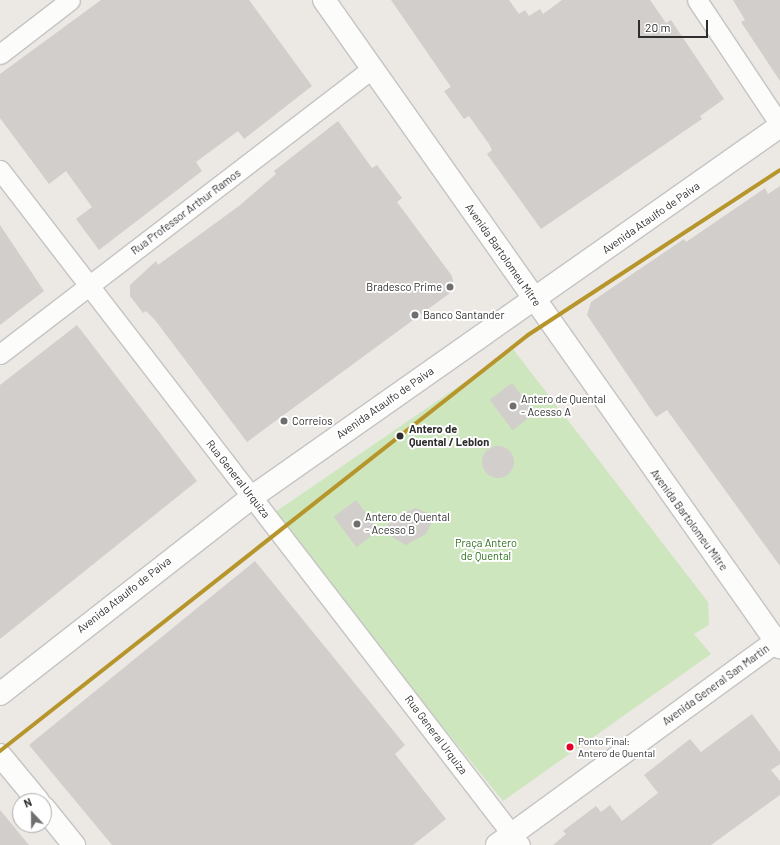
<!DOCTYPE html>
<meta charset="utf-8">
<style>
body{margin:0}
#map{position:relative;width:780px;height:845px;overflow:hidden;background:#ece8e4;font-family:Barlow,sans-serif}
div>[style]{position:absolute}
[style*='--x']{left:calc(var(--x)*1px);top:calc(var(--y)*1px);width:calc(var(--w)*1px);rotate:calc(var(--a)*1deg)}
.green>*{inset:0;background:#cee6be}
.building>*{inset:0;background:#d1cecb;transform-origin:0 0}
.round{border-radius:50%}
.roads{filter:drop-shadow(1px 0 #c5c4c5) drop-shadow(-1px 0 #c5c4c5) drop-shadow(0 1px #c5c4c5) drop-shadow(0 -1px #c5c4c5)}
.street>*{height:19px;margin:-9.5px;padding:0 9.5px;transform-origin:9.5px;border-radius:9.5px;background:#fcfcfb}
.secondary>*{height:22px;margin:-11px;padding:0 11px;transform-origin:11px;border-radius:11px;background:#fcfcfb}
.metro-1>*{height:4px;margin:-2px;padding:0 2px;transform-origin:2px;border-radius:2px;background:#b6952b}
.dots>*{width:11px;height:11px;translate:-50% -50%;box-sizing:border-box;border:2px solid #fff;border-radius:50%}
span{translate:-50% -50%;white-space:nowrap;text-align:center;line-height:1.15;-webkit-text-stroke:4px #fff;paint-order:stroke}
.bus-label{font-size:10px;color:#2e2e2e}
.left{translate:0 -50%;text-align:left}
.street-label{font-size:11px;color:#2e2e2e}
.poi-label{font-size:11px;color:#2e2e2e}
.right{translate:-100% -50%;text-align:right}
.stop-label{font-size:11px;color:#2e2e2e;font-weight:700}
.park-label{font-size:11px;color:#2c6e1b}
.north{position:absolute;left:12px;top:793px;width:40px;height:40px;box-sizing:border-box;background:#fff;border:1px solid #ababab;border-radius:50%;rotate:338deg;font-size:11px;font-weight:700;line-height:16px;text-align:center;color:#2e2e2e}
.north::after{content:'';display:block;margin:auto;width:14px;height:18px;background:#706f6e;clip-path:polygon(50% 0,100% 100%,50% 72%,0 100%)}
.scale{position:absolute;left:638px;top:20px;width:70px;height:18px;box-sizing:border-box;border:2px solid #2e2e2e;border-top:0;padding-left:5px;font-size:12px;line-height:14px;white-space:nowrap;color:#2e2e2e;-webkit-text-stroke:3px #fff;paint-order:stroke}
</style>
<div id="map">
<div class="green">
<div style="clip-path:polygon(513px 349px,708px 602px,709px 625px,694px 634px,711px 654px,503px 801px,271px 515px)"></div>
</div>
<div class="building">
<div style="clip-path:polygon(101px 0,249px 0,312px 86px,244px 139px,238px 131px,196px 162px,202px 171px,99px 250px,76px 219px,92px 207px,66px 171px,49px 184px,0 118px,0 74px)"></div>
<div style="clip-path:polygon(391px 0,509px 0,519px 14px,525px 10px,529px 16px,540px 9px,543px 14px,562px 0,650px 0,666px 23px,671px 20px,724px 99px,700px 116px,702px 119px,541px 229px,487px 154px,492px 150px,489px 144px,469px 116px,464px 119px,444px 91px,451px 87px)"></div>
<div style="clip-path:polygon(733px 0,780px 0,780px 81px,741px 22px,745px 20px)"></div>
<div style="clip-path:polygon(338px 121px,372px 168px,377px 165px,402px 198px,397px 202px,452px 276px,454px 286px,450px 293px,247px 442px,155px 320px,146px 311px,143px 313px,130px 296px,130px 285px,156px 261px,158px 265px,239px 206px,276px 174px,274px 171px)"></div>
<div style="clip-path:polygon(780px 186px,780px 566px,667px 410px,656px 417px,587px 315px,591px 302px,684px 239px,686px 242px,765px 188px,768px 194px)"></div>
<div style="clip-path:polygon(0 225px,44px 291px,0 325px)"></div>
<div style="clip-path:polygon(77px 325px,197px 481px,0 639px,0 385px)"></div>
<div style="left:512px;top:383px;width:38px;height:28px;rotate:53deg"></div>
<div class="round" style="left:482px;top:446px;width:32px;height:32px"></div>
<div style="left:356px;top:500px;width:38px;height:28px;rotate:53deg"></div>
<div style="clip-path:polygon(416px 508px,431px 515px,432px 522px,426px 534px,406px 545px,383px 532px,393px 517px)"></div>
<div style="clip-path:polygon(255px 561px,405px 745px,395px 754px,446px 819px,413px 845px,112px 845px,29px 745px)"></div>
<div style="clip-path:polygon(752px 714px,780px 752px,780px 764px,771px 770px,780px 781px,780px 795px,711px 845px,553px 845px,566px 834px,563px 831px,596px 806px,601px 812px,610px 805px,622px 821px,658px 793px,644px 775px,690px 739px,701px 752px)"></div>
<div style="clip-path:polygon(0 810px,29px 845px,0 845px)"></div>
</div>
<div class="roads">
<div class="street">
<div style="--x:697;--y:0;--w:150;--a:56.4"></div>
<div style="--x:0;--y:54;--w:88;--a:-37.6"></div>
<div style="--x:0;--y:170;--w:852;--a:52.39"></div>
<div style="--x:0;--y:354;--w:469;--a:-37.5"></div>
</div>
<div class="secondary">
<div style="--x:324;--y:0;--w:792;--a:54.82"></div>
<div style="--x:0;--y:694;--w:320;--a:-38"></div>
<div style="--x:252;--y:497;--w:645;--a:-35.09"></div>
<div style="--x:0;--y:755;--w:60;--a:50.4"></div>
<div style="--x:44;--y:808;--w:48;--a:51"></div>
<div style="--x:497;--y:845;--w:350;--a:-36.1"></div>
</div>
</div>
<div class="metro-1">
<div style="--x:0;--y:751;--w:672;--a:-38.23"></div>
<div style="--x:528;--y:335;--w:301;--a:-33.2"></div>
</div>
<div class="dots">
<div style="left:450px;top:287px;background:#706f6e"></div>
<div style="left:415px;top:315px;background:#706f6e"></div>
<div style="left:513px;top:406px;background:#706f6e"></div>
<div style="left:284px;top:421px;background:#706f6e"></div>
<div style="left:400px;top:436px;background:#2e2e2e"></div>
<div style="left:357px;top:524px;background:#706f6e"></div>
<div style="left:570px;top:747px;background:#e4002b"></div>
</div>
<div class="bus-label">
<span class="left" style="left:578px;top:747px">Ponto Final:<br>Antero de Quental</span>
</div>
<div class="street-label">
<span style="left:186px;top:212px;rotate:-37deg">Rua Professor Arthur Ramos</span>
<span style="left:651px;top:218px;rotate:-35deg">Avenida Ataulfo de Paiva</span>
<span style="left:503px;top:255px;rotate:55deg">Avenida Bartolomeu Mitre</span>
<span style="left:385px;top:403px;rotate:-35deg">Avenida Ataulfo de Paiva</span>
<span style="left:238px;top:479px;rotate:52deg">Rua General Urquiza</span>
<span style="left:689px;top:520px;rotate:54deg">Avenida Bartolomeu Mitre</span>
<span style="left:124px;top:595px;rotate:-38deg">Avenida Ataulfo de Paiva</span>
<span style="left:716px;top:685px;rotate:-36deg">Avenida General San Martin</span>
<span style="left:436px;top:735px;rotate:53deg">Rua General Urquiza</span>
</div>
<div class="poi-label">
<span class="right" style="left:442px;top:287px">Bradesco Prime</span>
<span class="left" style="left:423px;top:315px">Banco Santander</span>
<span class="left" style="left:521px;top:406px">Antero de Quental<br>- Acesso A</span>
<span class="left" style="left:292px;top:421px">Correios</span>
<span class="left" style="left:365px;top:524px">Antero de Quental<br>- Acesso B</span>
</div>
<div class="stop-label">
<span class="left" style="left:409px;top:436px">Antero de<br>Quental / Leblon</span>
</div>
<div class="park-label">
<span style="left:486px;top:550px">Praça Antero<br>de Quental</span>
</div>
<div class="north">N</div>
<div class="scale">20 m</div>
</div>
